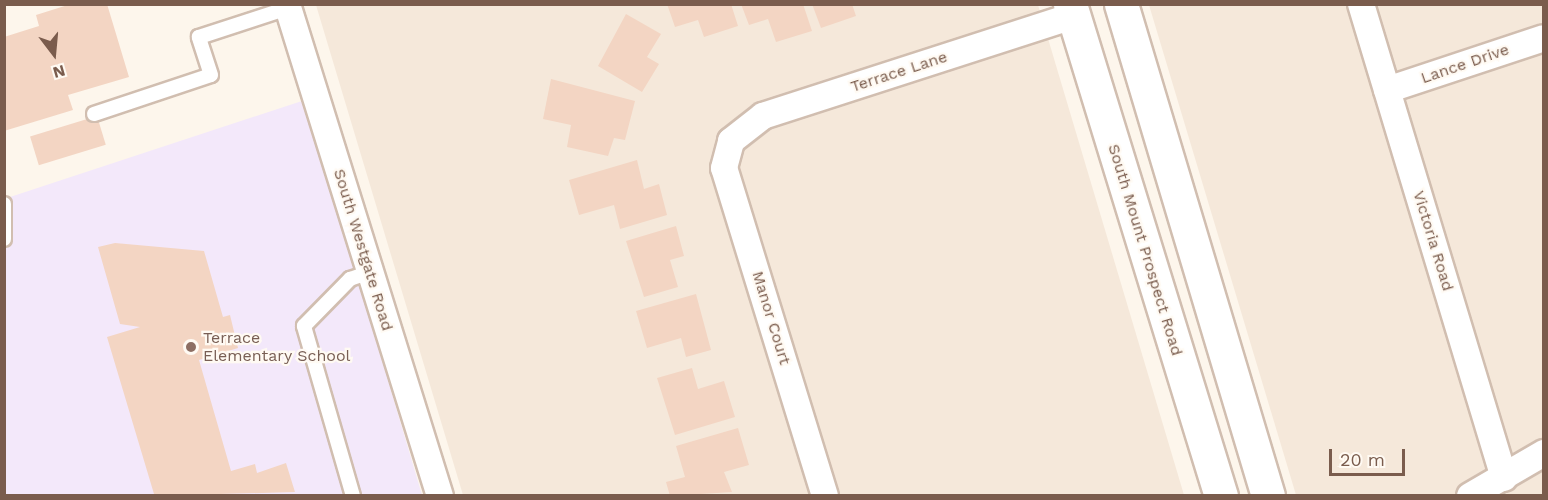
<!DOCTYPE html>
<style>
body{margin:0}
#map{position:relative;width:1548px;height:500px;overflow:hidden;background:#fdf6ec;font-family:"Work Sans",sans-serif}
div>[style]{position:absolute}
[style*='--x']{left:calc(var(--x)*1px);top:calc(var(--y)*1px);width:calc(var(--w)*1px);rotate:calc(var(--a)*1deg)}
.residential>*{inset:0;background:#f5e8da}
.education>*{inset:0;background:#f3e8fa}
.building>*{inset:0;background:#f3d5c3;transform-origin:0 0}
.roads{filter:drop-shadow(2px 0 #d1beb0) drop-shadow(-2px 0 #d1beb0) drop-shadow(0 2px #d1beb0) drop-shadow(0 -2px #d1beb0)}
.lane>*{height:14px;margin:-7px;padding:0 7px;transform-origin:7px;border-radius:7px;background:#fff}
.street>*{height:26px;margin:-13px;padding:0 13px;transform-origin:13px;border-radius:13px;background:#fff}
.secondary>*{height:33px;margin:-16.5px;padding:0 16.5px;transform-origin:16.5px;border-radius:16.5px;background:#fff}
.dots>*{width:16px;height:16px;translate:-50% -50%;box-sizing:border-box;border:3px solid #fffaf3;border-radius:50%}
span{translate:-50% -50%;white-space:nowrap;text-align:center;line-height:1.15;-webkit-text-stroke:4.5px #fffaf3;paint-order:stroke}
.street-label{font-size:16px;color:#7a5c4d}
.education-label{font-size:16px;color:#785e54}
.left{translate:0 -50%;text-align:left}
.frame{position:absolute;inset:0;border:6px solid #7a5c4d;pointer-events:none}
.north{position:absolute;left:24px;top:24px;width:60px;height:60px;-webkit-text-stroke:4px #fffaf3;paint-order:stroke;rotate:164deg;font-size:16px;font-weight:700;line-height:24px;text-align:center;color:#7a5c4d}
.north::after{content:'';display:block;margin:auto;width:21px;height:27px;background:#7a5c4d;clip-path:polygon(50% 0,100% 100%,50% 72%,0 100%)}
.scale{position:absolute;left:1329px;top:449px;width:76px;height:27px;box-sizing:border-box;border:3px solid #7a5c4d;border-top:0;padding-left:8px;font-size:18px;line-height:21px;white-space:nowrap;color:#7a5c4d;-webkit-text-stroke:4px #fffaf3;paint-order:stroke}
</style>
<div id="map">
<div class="residential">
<div style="clip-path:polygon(316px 5px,1038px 5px,1184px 495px,463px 495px)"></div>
<div style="clip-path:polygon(1149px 5px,1543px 5px,1543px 495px,1296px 495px)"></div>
</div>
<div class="education">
<div style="clip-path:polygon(305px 100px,422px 495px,5px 495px,4px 199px)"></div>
</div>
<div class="building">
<div style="clip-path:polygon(71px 4px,107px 4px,129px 77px,68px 95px,73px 110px,4px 131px,4px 37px,39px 26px,36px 15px)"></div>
<div style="clip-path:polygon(667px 4px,731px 4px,738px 26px,704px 37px,698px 20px,675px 27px)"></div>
<div style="clip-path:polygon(741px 4px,803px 4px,812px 31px,776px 42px,768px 19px,749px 25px)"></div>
<div style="clip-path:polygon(812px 4px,852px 4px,856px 16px,821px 28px)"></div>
<div style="clip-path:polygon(626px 14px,661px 34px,647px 57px,659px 64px,642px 92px,598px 66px)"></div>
<div style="clip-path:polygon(551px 79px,635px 101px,625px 140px,614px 138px,608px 156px,567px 147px,571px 125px,543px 119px)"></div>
<div style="left:97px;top:116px;width:30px;height:70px;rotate:73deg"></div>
<div style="clip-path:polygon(637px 160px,644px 189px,659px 184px,667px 215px,620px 229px,614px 205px,579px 215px,569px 180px)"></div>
<div style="clip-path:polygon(676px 226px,684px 256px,670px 260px,678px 287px,644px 297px,626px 241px)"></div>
<div style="clip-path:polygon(115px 243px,204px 251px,223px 317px,230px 315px,238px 348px,199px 360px,231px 471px,255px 464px,257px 473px,286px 463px,295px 492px,150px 496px,154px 494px,107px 337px,140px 327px,120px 324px,98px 247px)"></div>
<div style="clip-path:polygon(696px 294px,711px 350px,686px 357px,681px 338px,647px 348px,636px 311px)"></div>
<div style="clip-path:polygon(692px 368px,698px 389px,724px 381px,735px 417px,675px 435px,657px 378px)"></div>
<div style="clip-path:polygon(738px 428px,749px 465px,724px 472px,732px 492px,670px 496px,666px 482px,685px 477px,676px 446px)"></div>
</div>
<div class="roads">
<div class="lane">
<div style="--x:94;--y:114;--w:123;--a:-18.4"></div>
<div style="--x:211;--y:75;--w:40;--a:-108"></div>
<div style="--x:199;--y:37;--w:94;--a:-18"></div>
<div style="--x:4;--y:204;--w:35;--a:90"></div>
<div style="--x:353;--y:496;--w:177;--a:-106.1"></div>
<div style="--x:304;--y:326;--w:66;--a:-45.6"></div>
<div style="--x:350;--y:279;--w:21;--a:-19"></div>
</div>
<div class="street">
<div style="--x:287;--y:4;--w:515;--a:72.73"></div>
<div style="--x:1361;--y:4;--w:495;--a:73.2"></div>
<div style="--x:1387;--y:90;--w:165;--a:-18.3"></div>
<div style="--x:825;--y:496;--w:343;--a:-107.1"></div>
<div style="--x:724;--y:168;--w:28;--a:-75"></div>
<div style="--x:731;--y:141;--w:41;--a:-38"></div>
<div style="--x:763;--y:116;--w:326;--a:-17.9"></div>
<div style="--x:1470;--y:496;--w:86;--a:-30.2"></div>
</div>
<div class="secondary">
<div style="--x:1070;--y:4;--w:515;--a:72.94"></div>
<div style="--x:1121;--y:4;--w:513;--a:73.36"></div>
</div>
</div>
<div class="dots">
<div style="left:191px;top:347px;background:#8d6e63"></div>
</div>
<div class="street-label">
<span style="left:1465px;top:64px;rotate:-19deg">Lance Drive</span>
<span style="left:899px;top:72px;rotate:-18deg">Terrace Lane</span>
<span style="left:1433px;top:241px;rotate:73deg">Victoria Road</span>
<span style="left:363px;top:250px;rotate:73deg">South Westgate Road</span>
<span style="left:1145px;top:250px;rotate:73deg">South Mount Prospect Road</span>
<span style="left:771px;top:318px;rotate:73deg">Manor Court</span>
</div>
<div class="education-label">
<span class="left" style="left:203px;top:347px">Terrace<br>Elementary School</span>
</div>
<div class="frame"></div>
<div class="north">N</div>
<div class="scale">20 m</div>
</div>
